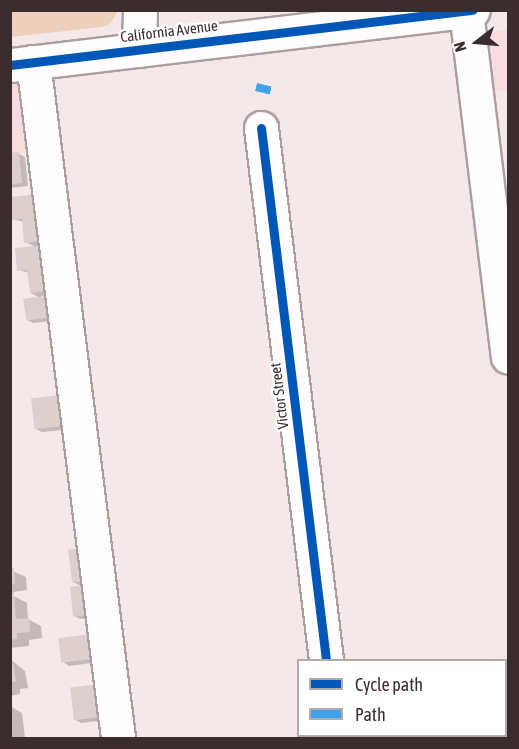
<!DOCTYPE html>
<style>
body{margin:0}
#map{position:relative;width:519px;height:749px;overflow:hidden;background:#f5e8e9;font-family:"Asap Condensed",sans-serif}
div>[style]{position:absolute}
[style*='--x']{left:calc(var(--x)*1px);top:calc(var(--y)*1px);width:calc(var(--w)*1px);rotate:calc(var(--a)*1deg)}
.built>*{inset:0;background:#f8dcdf}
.green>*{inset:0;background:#eed0bc}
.shadow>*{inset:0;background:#0003}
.building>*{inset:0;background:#dccfce;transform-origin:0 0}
.roads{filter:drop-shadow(2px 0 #aa9e9f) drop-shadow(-2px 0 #aa9e9f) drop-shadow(0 2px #aa9e9f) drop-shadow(0 -2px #aa9e9f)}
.minor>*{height:33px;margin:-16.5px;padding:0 16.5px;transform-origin:16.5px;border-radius:16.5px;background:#fefcfc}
.quiet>*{height:8px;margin-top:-4px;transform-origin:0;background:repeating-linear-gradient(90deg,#3fa3eb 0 15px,transparent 0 23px)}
.cycleway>*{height:9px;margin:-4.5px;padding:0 4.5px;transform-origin:4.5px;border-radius:4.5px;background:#0057b8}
span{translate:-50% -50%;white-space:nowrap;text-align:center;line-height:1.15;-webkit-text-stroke:5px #fff;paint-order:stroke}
.street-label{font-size:15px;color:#3b2c2d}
.frame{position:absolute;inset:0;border:12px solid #3b2c2d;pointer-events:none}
.legend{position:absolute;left:297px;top:659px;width:210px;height:78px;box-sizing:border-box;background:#fff;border:2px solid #b1abab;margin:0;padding:8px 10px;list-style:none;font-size:18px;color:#3b2c2d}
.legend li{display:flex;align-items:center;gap:12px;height:30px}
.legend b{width:30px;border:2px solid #b1abab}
.north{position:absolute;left:447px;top:12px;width:60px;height:60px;-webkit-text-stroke:4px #fff;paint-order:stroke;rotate:254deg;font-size:16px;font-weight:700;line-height:24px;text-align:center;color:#3b2c2d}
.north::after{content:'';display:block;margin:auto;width:21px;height:27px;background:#3b2c2d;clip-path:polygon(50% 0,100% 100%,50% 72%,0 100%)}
</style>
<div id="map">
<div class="built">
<div style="clip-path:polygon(508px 30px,508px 90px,483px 93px,475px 34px)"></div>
<div style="clip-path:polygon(28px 83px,37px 151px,11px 154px,10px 85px)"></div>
</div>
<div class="green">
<div style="clip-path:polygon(10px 11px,11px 10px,118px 11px,110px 24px,102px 27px,11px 37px)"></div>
</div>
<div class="shadow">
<div style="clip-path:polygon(19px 154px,25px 157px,28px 186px,10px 188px,10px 155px)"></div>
<div style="clip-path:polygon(41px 195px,56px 294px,41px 296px,50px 301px,52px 321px,33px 323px,27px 320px,40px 298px,31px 293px,29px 273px,19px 270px,35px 247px,26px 242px,24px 222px,13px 219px)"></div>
<div style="clip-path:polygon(69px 401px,72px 429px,42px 432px,36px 429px)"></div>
<div style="clip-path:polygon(69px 551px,97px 618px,80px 619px,73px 615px,83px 587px,73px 582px)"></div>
<div style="clip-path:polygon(10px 570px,26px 577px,27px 590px,13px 592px,14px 596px,27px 603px,28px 619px,41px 626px,42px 638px,29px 640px,29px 646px,10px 648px)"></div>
<div style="clip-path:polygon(60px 639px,99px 662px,69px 666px,63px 662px)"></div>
<div style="clip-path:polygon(10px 659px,25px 671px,28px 688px,20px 689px,20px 694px,10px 696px)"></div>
<div style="clip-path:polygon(71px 688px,107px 720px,81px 723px,74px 719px)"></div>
<div style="clip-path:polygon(10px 706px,22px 713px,25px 738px,10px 738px)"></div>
</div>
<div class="building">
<div style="clip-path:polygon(19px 152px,22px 183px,10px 184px,10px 153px)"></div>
<div style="clip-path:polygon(41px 194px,46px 240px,24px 243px,22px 219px,12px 220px,10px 197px)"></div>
<div style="clip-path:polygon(46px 245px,51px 291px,30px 293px,27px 270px,17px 271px,15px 248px)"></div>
<div style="left:44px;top:296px;width:22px;height:21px;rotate:82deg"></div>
<div style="left:63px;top:395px;width:31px;height:32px;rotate:84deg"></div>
<div style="left:83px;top:548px;width:33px;height:15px;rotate:83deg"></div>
<div style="clip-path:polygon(14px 568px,15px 584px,10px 584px,10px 569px)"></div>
<div style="left:88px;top:585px;width:30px;height:18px;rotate:84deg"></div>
<div style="clip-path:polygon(14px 594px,16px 619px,29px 618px,30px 632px,17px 633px,17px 639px,10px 640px,10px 595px)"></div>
<div style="left:91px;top:634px;width:25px;height:33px;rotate:83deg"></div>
<div style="clip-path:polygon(13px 662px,16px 682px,10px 682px,10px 663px)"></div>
<div style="left:98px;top:684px;width:33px;height:28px;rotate:83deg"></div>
</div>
<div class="roads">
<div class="minor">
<div style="--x:466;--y:11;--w:348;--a:83.1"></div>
<div style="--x:139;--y:50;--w:40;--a:-88.6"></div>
<div style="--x:33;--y:62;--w:681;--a:82.83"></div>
<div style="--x:12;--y:65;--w:464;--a:-6.8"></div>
<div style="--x:261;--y:128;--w:536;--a:83.03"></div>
<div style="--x:336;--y:736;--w:2;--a:90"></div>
</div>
</div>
<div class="quiet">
<div style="--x:256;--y:87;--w:18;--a:13"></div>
</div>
<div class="cycleway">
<div style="--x:10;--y:65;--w:466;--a:-6.8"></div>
<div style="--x:261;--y:128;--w:536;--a:83.03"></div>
</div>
<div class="street-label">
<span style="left:169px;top:31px;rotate:-7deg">California Avenue</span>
<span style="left:279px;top:396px;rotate:-97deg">Victor Street</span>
</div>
<div class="frame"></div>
<ul class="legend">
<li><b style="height:8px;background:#0057b8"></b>Cycle path</li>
<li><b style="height:8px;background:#3fa3eb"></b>Path</li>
</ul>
<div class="north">N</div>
</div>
